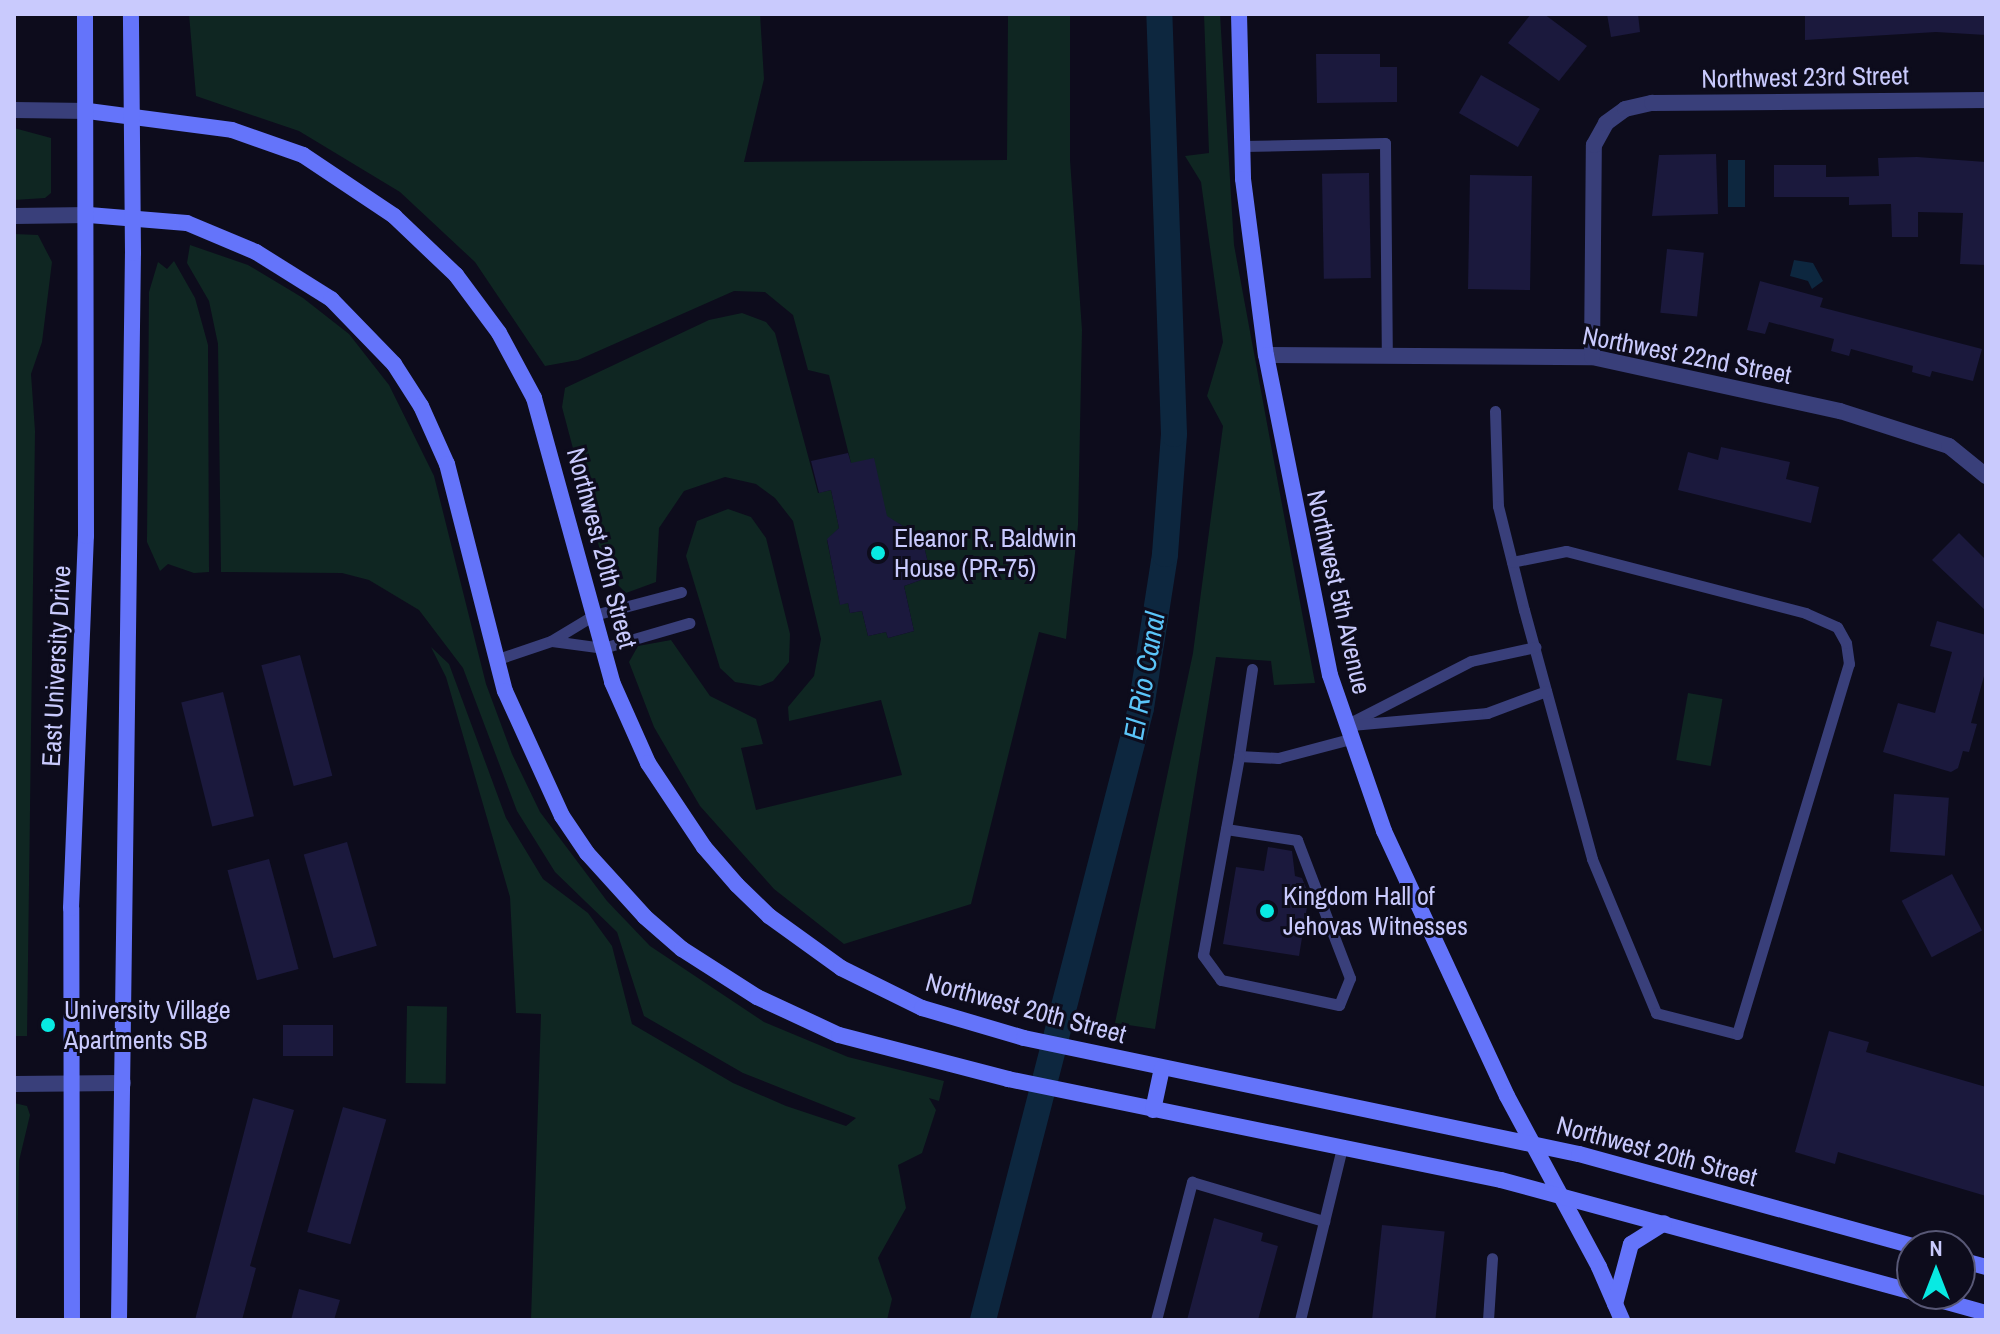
<!DOCTYPE html>
<style>
body{margin:0}
#map{position:relative;width:2000px;height:1334px;overflow:hidden;background:#0d0c1c;font-family:"Archivo Narrow",sans-serif}
div>[style]{position:absolute}
[style*='--x']{left:calc(var(--x)*1px);top:calc(var(--y)*1px);width:calc(var(--w)*1px);rotate:calc(var(--a)*1deg)}
.green>*{inset:0;background:#0f2622;transform-origin:0 0}
.water>*{inset:0;background:#0d273f;transform-origin:0 0}
.canal>*{height:26px;margin:-13px;padding:0 13px;transform-origin:13px;border-radius:13px;background:#0d273f}
.building>*{inset:0;background:#1b193d;transform-origin:0 0}
.lane>*{height:11px;margin:-5.5px;padding:0 5.5px;transform-origin:5.5px;border-radius:5.5px;background:#393f7a}
.street>*{height:16px;margin:-8px;padding:0 8px;transform-origin:8px;border-radius:8px;background:#393f7a}
.secondary>*{height:16px;margin:-8px;padding:0 8px;transform-origin:8px;border-radius:8px;background:#6474fa}
.dots>*{width:22px;height:22px;translate:-50% -50%;box-sizing:border-box;border:4px solid #0d0c1c;border-radius:50%}
span{translate:-50% -50%;white-space:nowrap;text-align:center;line-height:1.15;-webkit-text-stroke:6px #0d0c1c;paint-order:stroke}
.street-label{font-size:26px;color:#c9cafd}
.poi-label{font-size:26px;color:#c9cafd}
.left{translate:0 -50%;text-align:left}
.water-label{font-size:28px;color:#5bc5f9;font-style:italic}
.frame{position:absolute;inset:0;border:16px solid #c9cafd;pointer-events:none}
.north{position:absolute;left:1896px;top:1230px;width:80px;height:80px;box-sizing:border-box;background:#0d0c1c;border:2px solid #585876;border-radius:50%;rotate:0deg;font-size:22px;font-weight:700;line-height:32px;text-align:center;color:#c9cafd}
.north::after{content:'';display:block;margin:auto;width:28px;height:36px;background:#08eae3;clip-path:polygon(50% 0,100% 100%,50% 72%,0 100%)}
</style>
<div id="map">
<div class="green">
<div style="clip-path:polygon(189px 14px,760px 14px,764px 79px,744px 162px,1007px 160px,1008px 14px,1070px 14px,1070px 160px,1082px 330px,1078px 525px,1066px 639px,1039px 632px,971px 904px,844px 944px,774px 889px,700px 806px,654px 727px,629px 662px,638px 646px,671px 640px,710px 696px,756px 719px,763px 744px,741px 748px,756px 810px,902px 775px,881px 700px,789px 721px,788px 707px,814px 676px,821px 639px,793px 521px,775px 498px,756px 484px,725px 477px,684px 491px,659px 528px,656px 582px,626px 593px,606px 573px,562px 407px,565px 388px,709px 320px,742px 313px,766px 322px,775px 333px,818px 493px,831px 490px,839px 528px,827px 540px,840px 604px,848px 603px,850px 613px,862px 611px,868px 636px,886px 632px,888px 638px,914px 631px,904px 586px,921px 580px,929px 567px,922px 538px,898px 523px,889px 524px,851px 463px,829px 375px,808px 370px,793px 315px,765px 292px,734px 291px,578px 360px,545px 366px,475px 262px,400px 192px,299px 131px,196px 96px)"></div>
<div style="clip-path:polygon(1204px 14px,1220px 14px,1234px 245px,1315px 683px,1274px 685px,1271px 661px,1216px 657px,1155px 1029px,1115px 1023px,1193px 653px,1223px 426px,1207px 396px,1223px 342px,1201px 182px,1185px 156px,1209px 153px)"></div>
<div style="clip-path:polygon(14px 128px,51px 138px,51px 193px,45px 198px,14px 200px)"></div>
<div style="clip-path:polygon(14px 234px,38px 235px,52px 262px,42px 342px,31px 374px,35px 431px,27px 1036px,14px 1036px)"></div>
<div style="clip-path:polygon(190px 245px,248px 265px,303px 298px,349px 334px,389px 385px,434px 476px,486px 684px,512px 754px,540px 812px,607px 901px,650px 946px,764px 1022px,848px 1057px,944px 1081px,939px 1101px,929px 1098px,936px 1110px,922px 1153px,898px 1165px,906px 1208px,878px 1258px,892px 1299px,887px 1320px,531px 1320px,541px 1014px,516px 1013px,510px 897px,446px 677px,431px 647px,449px 664px,506px 818px,543px 879px,588px 913px,612px 946px,632px 1024px,733px 1083px,786px 1106px,846px 1126px,856px 1118px,743px 1073px,644px 1016px,617px 932px,555px 872px,517px 811px,463px 668px,419px 610px,369px 580px,342px 573px,221px 572px,218px 344px,209px 301px,187px 263px)"></div>
<div style="clip-path:polygon(174px 261px,195px 298px,208px 345px,209px 572px,194px 573px,168px 564px,160px 571px,147px 542px,149px 292px,158px 262px,167px 269px)"></div>
<div style="clip-path:polygon(728px 509px,751px 517px,766px 538px,790px 634px,789px 662px,773px 681px,760px 686px,735px 682px,720px 668px,686px 556px,697px 521px)"></div>
<div style="left:1688px;top:693px;width:35px;height:68px;rotate:10deg"></div>
<div style="left:407px;top:1006px;width:40px;height:77px;rotate:1deg"></div>
<div style="clip-path:polygon(14px 1103px,27px 1106px,30px 1115px,19px 1161px,16px 1320px)"></div>
</div>
<div class="water">
<div style="left:1728px;top:160px;width:17px;height:47px"></div>
<div style="clip-path:polygon(1794px 260px,1813px 263px,1823px 281px,1812px 289px,1808px 281px,1790px 276px)"></div>
</div>
<div class="canal">
<div style="--x:983;--y:1320;--w:632;--a:-75.52"></div>
<div style="--x:1141;--y:708;--w:156;--a:-81.1"></div>
<div style="--x:1165;--y:554;--w:120;--a:-85.7"></div>
<div style="--x:1174;--y:434;--w:420;--a:-92"></div>
</div>
<div class="building">
<div style="clip-path:polygon(1531px 14px,1544px 14px,1587px 46px,1559px 81px,1508px 43px)"></div>
<div style="clip-path:polygon(1607px 14px,1638px 14px,1640px 32px,1611px 37px)"></div>
<div style="clip-path:polygon(1805px 14px,1986px 14px,1986px 35px,1936px 32px,1805px 40px)"></div>
<div style="clip-path:polygon(1316px 54px,1380px 54px,1380px 67px,1397px 67px,1397px 102px,1317px 103px)"></div>
<div style="left:1481px;top:75px;width:68px;height:44px;rotate:30deg"></div>
<div style="clip-path:polygon(1716px 154px,1718px 214px,1652px 216px,1659px 155px)"></div>
<div style="clip-path:polygon(1917px 157px,1986px 162px,1986px 265px,1960px 264px,1963px 213px,1918px 212px,1918px 237px,1892px 237px,1891px 204px,1849px 205px,1849px 197px,1774px 197px,1774px 165px,1826px 165px,1826px 177px,1879px 176px,1878px 158px)"></div>
<div style="left:1369px;top:173px;width:105px;height:47px;rotate:89deg"></div>
<div style="left:1470px;top:175px;width:62px;height:114px;rotate:1deg"></div>
<div style="left:1667px;top:249px;width:37px;height:64px;rotate:6deg"></div>
<div style="clip-path:polygon(1760px 281px,1823px 298px,1820px 307px,1982px 349px,1973px 381px,1932px 371px,1930px 377px,1912px 372px,1913px 366px,1851px 349px,1849px 356px,1831px 351px,1834px 339px,1769px 322px,1765px 334px,1747px 330px)"></div>
<div style="clip-path:polygon(1721px 447px,1790px 462px,1786px 479px,1819px 487px,1811px 523px,1678px 490px,1688px 452px,1718px 460px)"></div>
<div style="clip-path:polygon(848px 453px,851px 463px,874px 458px,887px 516px,922px 538px,929px 567px,921px 580px,904px 586px,914px 631px,888px 638px,886px 632px,868px 636px,862px 611px,850px 613px,848px 603px,840px 605px,827px 539px,839px 528px,831px 490px,819px 493px,811px 461px)"></div>
<div style="clip-path:polygon(1959px 533px,1986px 560px,1986px 611px,1932px 560px)"></div>
<div style="clip-path:polygon(1937px 621px,1986px 635px,1986px 669px,1971px 723px,1977px 724px,1969px 752px,1963px 751px,1958px 768px,1951px 772px,1883px 752px,1898px 703px,1935px 713px,1952px 652px,1930px 646px)"></div>
<div style="left:300px;top:655px;width:125px;height:40px;rotate:75deg"></div>
<div style="left:223px;top:692px;width:128px;height:43px;rotate:76deg"></div>
<div style="left:1894px;top:794px;width:55px;height:58px;rotate:4deg"></div>
<div style="left:347px;top:842px;width:108px;height:45px;rotate:74deg"></div>
<div style="clip-path:polygon(1268px 847px,1292px 851px,1295px 876px,1302px 878px,1309px 895px,1299px 956px,1223px 944px,1236px 867px,1264px 871px)"></div>
<div style="left:269px;top:859px;width:114px;height:43px;rotate:75deg"></div>
<div style="left:1952px;top:874px;width:64px;height:57px;rotate:62deg"></div>
<div style="left:283px;top:1025px;width:50px;height:31px"></div>
<div style="clip-path:polygon(1829px 1031px,1869px 1042px,1866px 1052px,1986px 1087px,1986px 1196px,1838px 1152px,1835px 1164px,1795px 1152px)"></div>
<div style="clip-path:polygon(253px 1098px,294px 1110px,250px 1266px,256px 1268px,242px 1320px,195px 1320px)"></div>
<div style="left:343px;top:1107px;width:45px;height:130px;rotate:16deg"></div>
<div style="clip-path:polygon(1214px 1218px,1263px 1233px,1261px 1241px,1278px 1246px,1258px 1320px,1187px 1320px)"></div>
<div style="left:1382px;top:1225px;width:63px;height:96px;rotate:6deg"></div>
<div style="clip-path:polygon(299px 1289px,340px 1300px,334px 1320px,291px 1320px)"></div>
</div>
<div class="lane">
<div style="--x:1243;--y:146;--w:142;--a:-1.2"></div>
<div style="--x:1385;--y:143;--w:213;--a:89.5"></div>
<div style="--x:1495;--y:411;--w:95;--a:88.2"></div>
<div style="--x:1498;--y:506;--w:107;--a:76"></div>
<div style="--x:1524;--y:610;--w:258;--a:74.7"></div>
<div style="--x:1592;--y:859;--w:167;--a:67.4"></div>
<div style="--x:1656;--y:1013;--w:84;--a:14.5"></div>
<div style="--x:1737;--y:1034;--w:387;--a:-73.2"></div>
<div style="--x:1849;--y:664;--w:21;--a:-98"></div>
<div style="--x:1846;--y:643;--w:18;--a:-119"></div>
<div style="--x:1837;--y:627;--w:34;--a:-156"></div>
<div style="--x:1806;--y:613;--w:248;--a:-165.5"></div>
<div style="--x:1566;--y:551;--w:55;--a:168.5"></div>
<div style="--x:552;--y:641;--w:51;--a:7.8"></div>
<div style="--x:603;--y:648;--w:90;--a:-16.2"></div>
<div style="--x:498;--y:659;--w:56;--a:-18.8"></div>
<div style="--x:551;--y:641;--w:50;--a:-31.2"></div>
<div style="--x:594;--y:615;--w:90;--a:-14.8"></div>
<div style="--x:1252;--y:669;--w:88;--a:98.5"></div>
<div style="--x:1239;--y:756;--w:39;--a:3"></div>
<div style="--x:1278;--y:758;--w:74;--a:-14.8"></div>
<div style="--x:1346;--y:725;--w:140;--a:-27.1"></div>
<div style="--x:1471;--y:661;--w:66;--a:-12.3"></div>
<div style="--x:1351;--y:725;--w:137;--a:-5"></div>
<div style="--x:1487;--y:713;--w:63;--a:-20.4"></div>
<div style="--x:1226;--y:829;--w:72;--a:8.8"></div>
<div style="--x:1297;--y:840;--w:148;--a:69"></div>
<div style="--x:1350;--y:978;--w:29;--a:112"></div>
<div style="--x:1339;--y:1005;--w:121;--a:-168"></div>
<div style="--x:1221;--y:980;--w:31;--a:-126"></div>
<div style="--x:1203;--y:955;--w:202;--a:-79.7"></div>
<div style="--x:1156;--y:1320;--w:143;--a:-75.4"></div>
<div style="--x:1192;--y:1182;--w:138;--a:16.5"></div>
<div style="--x:1300;--y:1320;--w:177;--a:-76.3"></div>
<div style="--x:1488;--y:1320;--w:62;--a:-86.3"></div>
</div>
<div class="street">
<div style="--x:14;--y:110;--w:74;--a:0.8"></div>
<div style="--x:14;--y:216;--w:75;--a:-0.8"></div>
<div style="--x:1266;--y:355;--w:326;--a:0.4"></div>
<div style="--x:1592;--y:357;--w:254;--a:12.3"></div>
<div style="--x:1840;--y:411;--w:114;--a:17.8"></div>
<div style="--x:1949;--y:446;--w:48;--a:39"></div>
<div style="--x:1592;--y:357;--w:212;--a:-89.5"></div>
<div style="--x:1594;--y:145;--w:25;--a:-61"></div>
<div style="--x:1606;--y:123;--w:24;--a:-36"></div>
<div style="--x:1625;--y:109;--w:28;--a:-13"></div>
<div style="--x:1652;--y:103;--w:334;--a:-0.5"></div>
<div style="--x:14;--y:1084;--w:109;--a:-0.5"></div>
</div>
<div class="secondary">
<div style="--x:1239;--y:14;--w:165;--a:88.6"></div>
<div style="--x:1243;--y:179;--w:177;--a:82.6"></div>
<div style="--x:1266;--y:355;--w:326;--a:78.7"></div>
<div style="--x:1330;--y:675;--w:165;--a:70.9"></div>
<div style="--x:1384;--y:831;--w:292;--a:65.1"></div>
<div style="--x:1507;--y:1096;--w:194;--a:61.7"></div>
<div style="--x:1599;--y:1267;--w:58;--a:66.5"></div>
<div style="--x:88;--y:111;--w:145;--a:7.5"></div>
<div style="--x:232;--y:130;--w:75;--a:19.4"></div>
<div style="--x:303;--y:155;--w:110;--a:33.8"></div>
<div style="--x:394;--y:216;--w:86;--a:43.6"></div>
<div style="--x:456;--y:275;--w:72;--a:53.4"></div>
<div style="--x:499;--y:333;--w:74;--a:61.7"></div>
<div style="--x:534;--y:398;--w:295;--a:74.6"></div>
<div style="--x:612;--y:682;--w:89;--a:66"></div>
<div style="--x:648;--y:763;--w:101;--a:56.3"></div>
<div style="--x:704;--y:847;--w:50;--a:49"></div>
<div style="--x:737;--y:885;--w:45;--a:44.1"></div>
<div style="--x:769;--y:916;--w:89;--a:35.8"></div>
<div style="--x:841;--y:968;--w:90;--a:26.3"></div>
<div style="--x:922;--y:1008;--w:106;--a:16.4"></div>
<div style="--x:1024;--y:1038;--w:567;--a:11.81"></div>
<div style="--x:1579;--y:1154;--w:345;--a:15.4"></div>
<div style="--x:89;--y:215;--w:98;--a:4.7"></div>
<div style="--x:187;--y:223;--w:75;--a:22.8"></div>
<div style="--x:256;--y:252;--w:89;--a:32.1"></div>
<div style="--x:331;--y:299;--w:91;--a:45.9"></div>
<div style="--x:394;--y:364;--w:50;--a:57.3"></div>
<div style="--x:421;--y:406;--w:64;--a:65.9"></div>
<div style="--x:447;--y:464;--w:234;--a:75.7"></div>
<div style="--x:505;--y:691;--w:137;--a:65.5"></div>
<div style="--x:562;--y:816;--w:45;--a:56"></div>
<div style="--x:587;--y:853;--w:86;--a:47.8"></div>
<div style="--x:645;--y:917;--w:49;--a:40.9"></div>
<div style="--x:682;--y:949;--w:89;--a:32.6"></div>
<div style="--x:757;--y:997;--w:90;--a:24.9"></div>
<div style="--x:839;--y:1035;--w:175;--a:14.6"></div>
<div style="--x:1008;--y:1079;--w:503;--a:11.58"></div>
<div style="--x:1501;--y:1180;--w:426;--a:15.2"></div>
<div style="--x:1153;--y:1110;--w:43;--a:-77.9"></div>
<div style="--x:1960;--y:1260;--w:27;--a:15"></div>
<div style="--x:1918;--y:1294;--w:71;--a:15.6"></div>
<div style="--x:1615;--y:1304;--w:62;--a:-75.1"></div>
<div style="--x:1631;--y:1244;--w:39;--a:-32"></div>
<div style="--x:72;--y:1320;--w:412;--a:-90.1"></div>
<div style="--x:71;--y:908;--w:372;--a:-87.7"></div>
<div style="--x:86;--y:536;--w:522;--a:-90.11"></div>
<div style="--x:119;--y:1320;--w:1067;--a:-89.25"></div>
<div style="--x:133;--y:253;--w:239;--a:-90.5"></div>
</div>
<div class="dots">
<div style="left:878px;top:553px;background:#08eae3"></div>
<div style="left:1267px;top:911px;background:#08eae3"></div>
<div style="left:48px;top:1025px;background:#08eae3"></div>
</div>
<div class="street-label">
<span style="left:1805px;top:77px;rotate:-1deg">Northwest 23rd Street</span>
<span style="left:1687px;top:355px;rotate:11deg">Northwest 22nd Street</span>
<span style="left:602px;top:548px;rotate:75deg">Northwest 20th Street</span>
<span style="left:1339px;top:592px;rotate:77deg">Northwest 5th Avenue</span>
<span style="left:56px;top:666px;rotate:-87deg">East University Drive</span>
<span style="left:1026px;top:1008px;rotate:15deg">Northwest 20th Street</span>
<span style="left:1657px;top:1151px;rotate:15deg">Northwest 20th Street</span>
</div>
<div class="poi-label">
<span class="left" style="left:894px;top:553px">Eleanor R. Baldwin<br>House (PR-75)</span>
<span class="left" style="left:1283px;top:911px">Kingdom Hall of<br>Jehovas Witnesses</span>
<span class="left" style="left:64px;top:1025px">University Village<br>Apartments SB</span>
</div>
<div class="water-label">
<span style="left:1144px;top:676px;rotate:-80deg">El Rio Canal</span>
</div>
<div class="frame"></div>
<div class="north">N</div>
</div>
